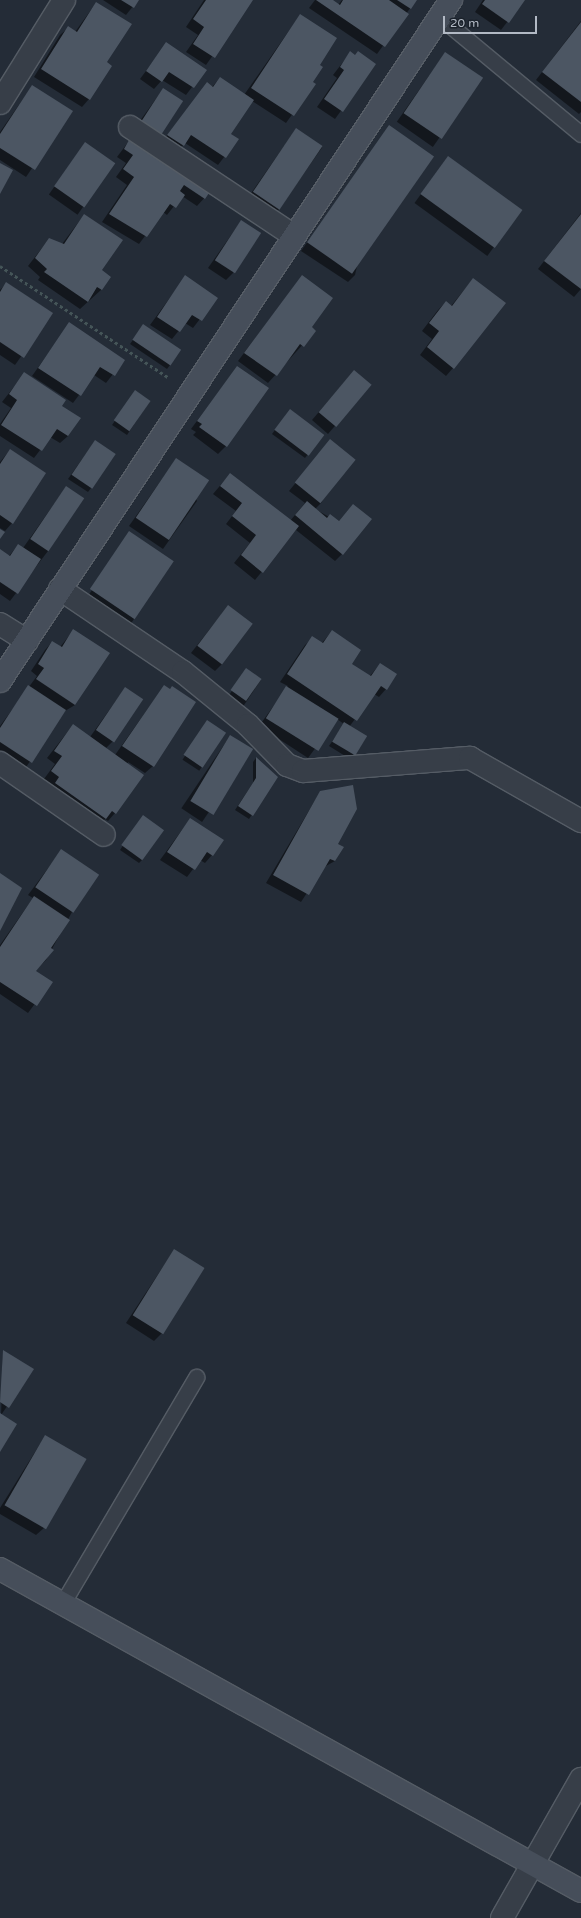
<!DOCTYPE html>
<style>
body{margin:0}
#map{position:relative;width:581px;height:1918px;overflow:hidden;background:#242c37;font-family:"Varela Round",sans-serif}
div>[style]{position:absolute}
[style*='--x']{left:calc(var(--x)*1px);top:calc(var(--y)*1px);width:calc(var(--w)*1px);rotate:calc(var(--a)*1deg)}
.shadow>*{inset:0;background:#0007;transform-origin:0 0}
.building>*{inset:0;background:#4c5663;transform-origin:0 0}
.path>*{height:2.5px;margin-top:-1.25px;transform-origin:0;background:repeating-linear-gradient(90deg,#455558 0 3px,transparent 0 6px)}
.roads{filter:drop-shadow(1px 0 #555c65) drop-shadow(-1px 0 #555c65) drop-shadow(0 1px #555c65) drop-shadow(0 -1px #555c65)}
.lane>*{height:15px;margin:-7.5px;padding:0 7.5px;transform-origin:7.5px;border-radius:7.5px;background:#373e48}
.street>*{height:22px;margin:-11px;padding:0 11px;transform-origin:11px;border-radius:11px;background:#373e48}
.secondary>*{height:22px;margin:-11px;padding:0 11px;transform-origin:11px;border-radius:11px;background:#464e5a}
span{translate:-50% -50%;white-space:nowrap;text-align:center;line-height:1.15;-webkit-text-stroke:3.5px #1c232c;paint-order:stroke}
.scale{position:absolute;left:443px;top:16px;width:94px;height:18px;box-sizing:border-box;border:2px solid #b2b9c4;border-top:0;padding-left:5px;font-size:12px;line-height:14px;white-space:nowrap;color:#b2b9c4;-webkit-text-stroke:3px #1c232c;paint-order:stroke}
</style>
<div id="map">
<div class="shadow">
<div style="clip-path:polygon(103px 0,138px 0,126px 15px)"></div>
<div style="clip-path:polygon(204px 0,252px 0,206px 65px,186px 52px,198px 35px,186px 27px)"></div>
<div style="clip-path:polygon(315px 0,331px 0,338px 5px,342px 0,416px 0,377px 54px,309px 8px)"></div>
<div style="clip-path:polygon(483px 0,524px 0,501px 30px,475px 12px)"></div>
<div style="clip-path:polygon(96px 3px,106px 63px,89px 99px,82px 107px,34px 77px,60px 35px,68px 28px,75px 32px)"></div>
<div style="clip-path:polygon(300px 15px,318px 65px,312px 82px,314px 84px,286px 123px,252px 101px,230px 134px,238px 139px,218px 165px,185px 143px,175px 153px,161px 143px,207px 84px,212px 87px,220px 78px,244px 95px)"></div>
<div style="clip-path:polygon(581px 21px,581px 112px,579px 114px,536px 80px)"></div>
<div style="clip-path:polygon(166px 44px,205px 70px,186px 95px,162px 80px,154px 89px,140px 79px)"></div>
<div style="clip-path:polygon(350px 53px,375px 64px,335px 119px,317px 107px,337px 78px,333px 75px)"></div>
<div style="left:445px;top:53px;width:44px;height:84px;rotate:35deg"></div>
<div style="clip-path:polygon(32px 86px,71px 111px,26px 177px,0 160px,0 132px)"></div>
<div style="clip-path:polygon(163px 89px,182px 101px,160px 134px,137px 125px)"></div>
<div style="clip-path:polygon(389px 127px,355px 275px,348px 282px,301px 251px)"></div>
<div style="left:296px;top:129px;width:32px;height:87px;rotate:35deg"></div>
<div style="clip-path:polygon(129px 141px,208px 194px,197px 206px,182px 196px,167px 215px,163px 212px,139px 244px,102px 222px,127px 185px,116px 177px,126px 163px,117px 157px)"></div>
<div style="left:85px;top:143px;width:35px;height:63px;rotate:35deg"></div>
<div style="left:448px;top:157px;width:90px;height:57px;rotate:36deg"></div>
<div style="clip-path:polygon(581px 213px,581px 289px,574px 297px,538px 269px)"></div>
<div style="clip-path:polygon(84px 215px,101px 271px,101px 290px,80px 309px,38px 280px,40px 277px,28px 266px,49px 239px,62px 244px)"></div>
<div style="clip-path:polygon(241px 221px,233px 273px,226px 280px,208px 268px)"></div>
<div style="clip-path:polygon(302px 276px,311px 328px,315px 331px,268px 383px,238px 361px)"></div>
<div style="clip-path:polygon(185px 277px,216px 298px,193px 328px,185px 323px,172px 339px,150px 325px)"></div>
<div style="clip-path:polygon(473px 279px,453px 368px,446px 376px,420px 355px,432px 339px,422px 331px,438px 310px,446px 302px,451px 306px)"></div>
<div style="clip-path:polygon(7px 283px,52px 313px,15px 365px,0 355px,0 290px)"></div>
<div style="clip-path:polygon(69px 324px,124px 360px,106px 383px,94px 375px,73px 403px,32px 376px)"></div>
<div style="clip-path:polygon(144px 325px,170px 365px,167px 369px,130px 344px)"></div>
<div style="clip-path:polygon(237px 367px,226px 446px,218px 454px,193px 435px,196px 432px,191px 429px)"></div>
<div style="clip-path:polygon(24px 374px,61px 406px,68px 436px,60px 443px,50px 437px,34px 458px,0 436px,0 424px,11px 408px,2px 402px)"></div>
<div style="clip-path:polygon(347px 379px,370px 385px,328px 434px,312px 420px)"></div>
<div style="left:135px;top:391px;width:18px;height:41px;rotate:34deg"></div>
<div style="clip-path:polygon(287px 414px,308px 454px,305px 458px,272px 434px)"></div>
<div style="clip-path:polygon(95px 441px,91px 488px,88px 492px,68px 479px)"></div>
<div style="clip-path:polygon(330px 441px,322px 502px,315px 509px,338px 522px,353px 505px,342px 554px,335px 561px,296px 530px,255px 580px,234px 563px,250px 543px,226px 524px,236px 511px,213px 494px,230px 474px,290px 521px,305px 503px,289px 491px)"></div>
<div style="clip-path:polygon(10px 450px,12px 523px,5px 531px,0 528px,0 462px)"></div>
<div style="clip-path:polygon(176px 459px,197px 501px,163px 549px,129px 526px)"></div>
<div style="clip-path:polygon(66px 487px,48px 551px,10px 601px,0 594px,0 550px,9px 556px,18px 545px,23px 548px)"></div>
<div style="left:129px;top:533px;width:51px;height:79px;rotate:33deg"></div>
<div style="clip-path:polygon(228px 606px,223px 663px,215px 671px,191px 653px)"></div>
<div style="clip-path:polygon(73px 631px,75px 705px,65px 711px,24px 770px,0 755px,0 726px,37px 676px,31px 671px,45px 650px,52px 642px,60px 647px)"></div>
<div style="clip-path:polygon(332px 631px,351px 664px,369px 677px,380px 664px,386px 689px,379px 697px,374px 694px,349px 727px,365px 737px,350px 759px,329px 746px,344px 724px,337px 719px,308px 758px,259px 726px,288px 686px,280px 682px,305px 645px,313px 638px,321px 644px)"></div>
<div style="left:246px;top:670px;width:18px;height:31px;rotate:34deg"></div>
<div style="clip-path:polygon(164px 686px,169px 690px,172px 687px,153px 766px,145px 773px,128px 762px,115px 813px,108px 821px,105px 819px,98px 826px,48px 791px,52px 785px,44px 779px,55px 764px,47px 758px,73px 725px,90px 737px,125px 688px,113px 741px,106px 748px,115px 755px)"></div>
<div style="left:207px;top:722px;width:20px;height:45px;rotate:33deg"></div>
<div style="left:230px;top:736px;width:25px;height:87px;rotate:34deg"></div>
<div style="clip-path:polygon(256px 758px,277px 777px,249px 819px,235px 810px,253px 783px,253px 762px)"></div>
<div style="clip-path:polygon(320px 792px,336px 845px,335px 861px,324px 867px,301px 902px,266px 883px)"></div>
<div style="clip-path:polygon(190px 819px,212px 855px,205px 863px,200px 860px,187px 877px,160px 860px)"></div>
<div style="clip-path:polygon(140px 820px,143px 859px,139px 863px,120px 850px)"></div>
<div style="clip-path:polygon(61px 851px,72px 912px,46px 960px,35px 971px,51px 982px,28px 1013px,0 994px,0 945px,33px 898px,28px 895px)"></div>
<div style="clip-path:polygon(174px 1250px,162px 1333px,154px 1341px,126px 1323px)"></div>
<div style="clip-path:polygon(3px 1351px,33px 1369px,1px 1415px,0 1450px)"></div>
<div style="clip-path:polygon(45px 1436px,44px 1528px,36px 1535px,0 1514px,0 1508px)"></div>
</div>
<div class="building">
<div style="clip-path:polygon(121px 0,139px 0,134px 8px)"></div>
<div style="clip-path:polygon(206px 0,253px 0,215px 58px,193px 44px,204px 27px,193px 19px)"></div>
<div style="clip-path:polygon(316px 0,333px 0,340px 5px,343px 0,389px 0,409px 14px,385px 47px)"></div>
<div style="clip-path:polygon(397px 0,417px 0,411px 9px)"></div>
<div style="clip-path:polygon(485px 0,525px 0,509px 23px,482px 4px)"></div>
<div style="clip-path:polygon(96px 2px,132px 24px,107px 62px,112px 66px,90px 100px,41px 69px,68px 26px,77px 32px)"></div>
<div style="clip-path:polygon(300px 14px,337px 38px,320px 65px,323px 67px,313px 82px,316px 84px,294px 116px,251px 88px)"></div>
<div style="clip-path:polygon(581px 22px,581px 102px,542px 72px)"></div>
<div style="clip-path:polygon(166px 42px,207px 70px,194px 88px,169px 72px,162px 82px,146px 71px)"></div>
<div style="clip-path:polygon(350px 51px,355px 55px,358px 51px,376px 64px,343px 112px,324px 99px,344px 70px,340px 67px)"></div>
<div style="left:445px;top:52px;width:46px;height:74px;rotate:34deg"></div>
<div style="clip-path:polygon(220px 77px,254px 100px,231px 134px,239px 139px,226px 158px,191px 135px,184px 146px,167px 135px,207px 82px,213px 87px)"></div>
<div style="clip-path:polygon(32px 85px,73px 111px,35px 170px,0 148px,0 134px)"></div>
<div style="left:163px;top:88px;width:24px;height:40px;rotate:33deg"></div>
<div style="left:389px;top:125px;width:55px;height:143px;rotate:35deg"></div>
<div style="left:296px;top:128px;width:32px;height:77px;rotate:34deg"></div>
<div style="clip-path:polygon(129px 140px,209px 193px,205px 199px,184px 185px,180px 191px,185px 195px,176px 208px,170px 204px,147px 237px,109px 214px,134px 177px,123px 169px,133px 155px,124px 149px)"></div>
<div style="left:85px;top:142px;width:37px;height:54px;rotate:35deg"></div>
<div style="left:448px;top:156px;width:92px;height:47px;rotate:36deg"></div>
<div style="clip-path:polygon(0 163px,13px 170px,0 194px)"></div>
<div style="clip-path:polygon(84px 214px,123px 240px,102px 270px,111px 277px,102px 290px,97px 287px,88px 302px,44px 272px,47px 269px,35px 258px,49px 238px,64px 244px)"></div>
<div style="clip-path:polygon(581px 214px,581px 289px,544px 261px)"></div>
<div style="left:241px;top:220px;width:24px;height:48px;rotate:33deg"></div>
<div style="clip-path:polygon(185px 275px,218px 298px,202px 321px,192px 315px,180px 332px,157px 317px)"></div>
<div style="clip-path:polygon(302px 275px,333px 298px,312px 327px,316px 331px,304px 347px,300px 344px,277px 376px,244px 353px)"></div>
<div style="clip-path:polygon(473px 278px,506px 303px,454px 369px,427px 347px,439px 331px,429px 323px,446px 301px,452px 306px)"></div>
<div style="clip-path:polygon(6px 282px,53px 313px,24px 358px,0 342px,0 292px)"></div>
<div style="clip-path:polygon(69px 322px,125px 360px,115px 376px,100px 367px,81px 396px,38px 368px)"></div>
<div style="left:143px;top:324px;width:46px;height:19px;rotate:34deg"></div>
<div style="clip-path:polygon(237px 366px,269px 388px,227px 447px,199px 427px,202px 424px,197px 421px)"></div>
<div style="left:354px;top:370px;width:23px;height:55px;rotate:40deg"></div>
<div style="clip-path:polygon(24px 372px,66px 400px,62px 406px,81px 418px,68px 436px,57px 429px,42px 451px,1px 425px,17px 400px,9px 394px)"></div>
<div style="left:135px;top:390px;width:19px;height:37px;rotate:35deg"></div>
<div style="left:290px;top:409px;width:43px;height:26px;rotate:37deg"></div>
<div style="left:330px;top:439px;width:33px;height:56px;rotate:39deg"></div>
<div style="left:95px;top:440px;width:25px;height:42px;rotate:34deg"></div>
<div style="clip-path:polygon(10px 449px,46px 473px,13px 524px,0 515px,0 464px)"></div>
<div style="left:176px;top:458px;width:40px;height:72px;rotate:34deg"></div>
<div style="clip-path:polygon(230px 473px,299px 526px,263px 573px,241px 555px,256px 535px,232px 516px,242px 503px,220px 486px)"></div>
<div style="left:66px;top:486px;width:22px;height:64px;rotate:34deg"></div>
<div style="clip-path:polygon(307px 501px,327px 518px,330px 514px,339px 521px,353px 504px,372px 519px,343px 555px,295px 515px)"></div>
<div style="clip-path:polygon(0 529px,5px 532px,0 539px)"></div>
<div style="left:129px;top:531px;width:54px;height:70px;rotate:34deg"></div>
<div style="clip-path:polygon(18px 544px,41px 559px,18px 594px,0 582px,0 549px,10px 556px)"></div>
<div style="left:228px;top:605px;width:31px;height:51px;rotate:37deg"></div>
<div style="clip-path:polygon(73px 629px,110px 653px,75px 705px,36px 679px,44px 668px,38px 664px,52px 641px,62px 647px)"></div>
<div style="clip-path:polygon(332px 630px,361px 650px,352px 664px,371px 676px,380px 663px,397px 674px,387px 690px,381px 686px,357px 721px,287px 674px,312px 636px,323px 643px)"></div>
<div style="left:246px;top:668px;width:19px;height:27px;rotate:35deg"></div>
<div style="clip-path:polygon(28px 685px,66px 710px,32px 763px,0 742px,0 728px)"></div>
<div style="clip-path:polygon(164px 685px,170px 689px,172px 686px,196px 702px,154px 767px,122px 746px)"></div>
<div style="left:286px;top:686px;width:62px;height:38px;rotate:32deg"></div>
<div style="left:125px;top:687px;width:22px;height:52px;rotate:34deg"></div>
<div style="left:207px;top:720px;width:23px;height:42px;rotate:34deg"></div>
<div style="left:344px;top:722px;width:27px;height:23px;rotate:31deg"></div>
<div style="clip-path:polygon(73px 724px,144px 775px,116px 814px,112px 811px,106px 819px,55px 783px,59px 777px,51px 771px,62px 756px,54px 751px)"></div>
<div style="left:230px;top:735px;width:27px;height:77px;rotate:31deg"></div>
<div style="clip-path:polygon(256px 757px,278px 777px,253px 816px,238px 806px,256px 778px)"></div>
<div style="clip-path:polygon(353px 785px,357px 809px,338px 844px,344px 847px,335px 861px,330px 859px,309px 895px,273px 875px,320px 791px)"></div>
<div style="left:143px;top:815px;width:26px;height:37px;rotate:36deg"></div>
<div style="clip-path:polygon(190px 818px,224px 840px,213px 856px,207px 852px,195px 870px,167px 852px)"></div>
<div style="left:61px;top:849px;width:46px;height:46px;rotate:34deg"></div>
<div style="clip-path:polygon(0 873px,22px 888px,0 931px)"></div>
<div style="clip-path:polygon(34px 896px,70px 920px,51px 948px,54px 950px,36px 971px,53px 982px,37px 1006px,0 982px,0 947px)"></div>
<div style="left:174px;top:1249px;width:36px;height:78px;rotate:32deg"></div>
<div style="clip-path:polygon(3px 1350px,34px 1369px,9px 1408px,0 1402px)"></div>
<div style="clip-path:polygon(0 1413px,17px 1424px,0 1452px)"></div>
<div style="left:45px;top:1435px;width:48px;height:81px;rotate:30deg"></div>
</div>
<div class="path">
<div style="--x:0;--y:266;--w:203;--a:33.5"></div>
</div>
<div class="roads">
<div class="lane">
<div style="--x:440;--y:17;--w:183;--a:39.7"></div>
<div style="--x:62;--y:1604;--w:264;--a:-59.4"></div>
</div>
<div class="street">
<div style="--x:0;--y:103;--w:121;--a:-58.1"></div>
<div style="--x:130;--y:127;--w:197;--a:33.6"></div>
<div style="--x:60;--y:589;--w:148;--a:34"></div>
<div style="--x:183;--y:672;--w:84;--a:39.2"></div>
<div style="--x:248;--y:725;--w:56;--a:45.7"></div>
<div style="--x:287;--y:765;--w:17;--a:21"></div>
<div style="--x:303;--y:771;--w:168;--a:-4.5"></div>
<div style="--x:470;--y:758;--w:128;--a:29.6"></div>
<div style="--x:0;--y:624;--w:32;--a:32"></div>
<div style="--x:0;--y:763;--w:126;--a:34.7"></div>
<div style="--x:502;--y:1918;--w:160;--a:-60.4"></div>
</div>
<div class="secondary">
<div style="--x:0;--y:681;--w:817;--a:-56.49"></div>
<div style="--x:0;--y:1569;--w:664;--a:29"></div>
</div>
</div>
<div class="scale">20 m</div>
</div>
